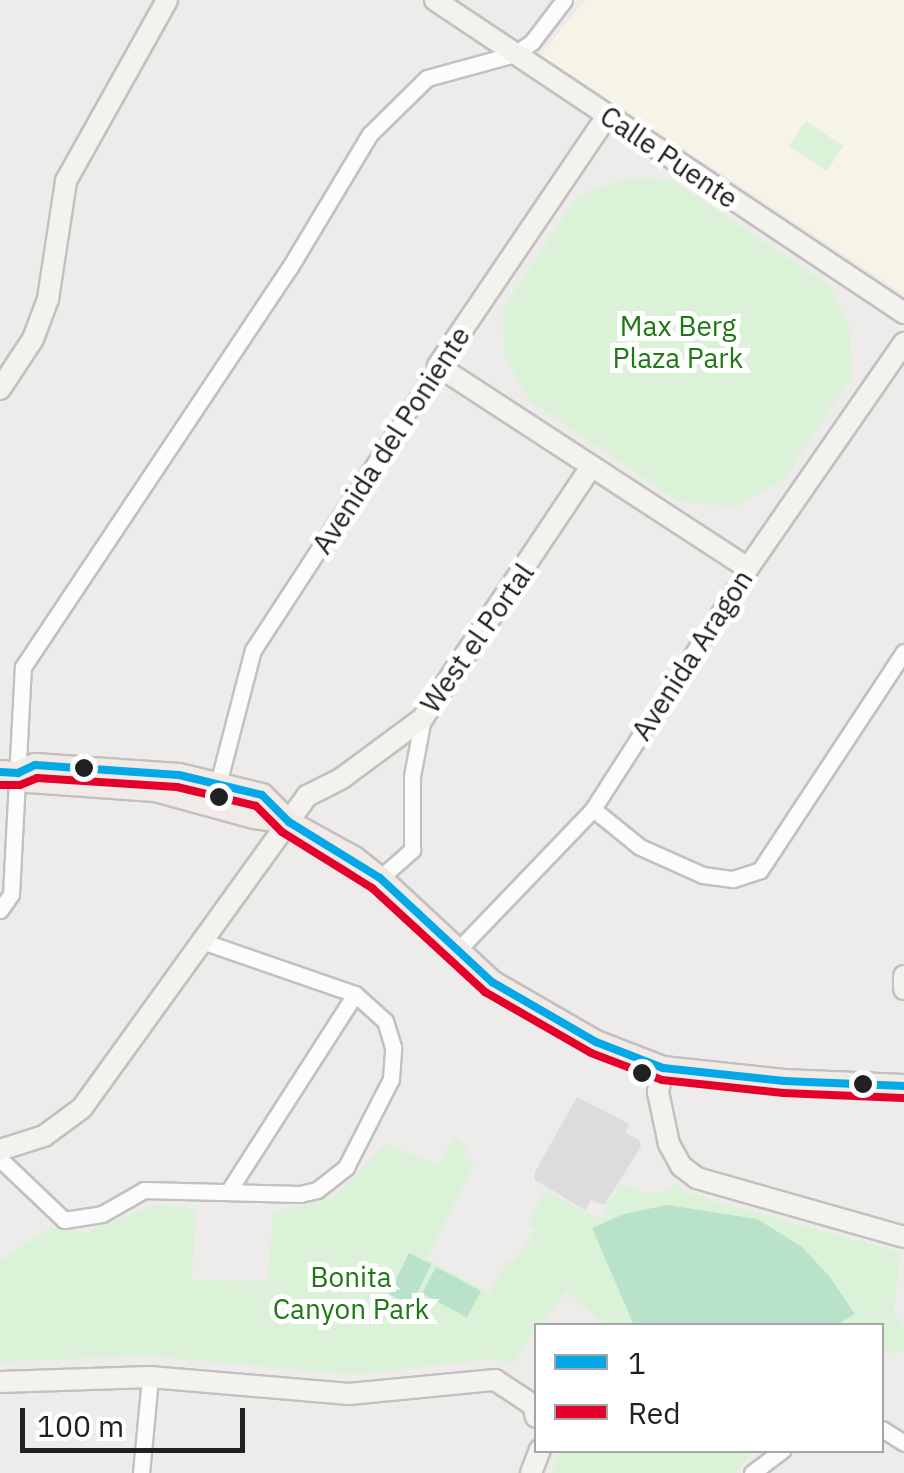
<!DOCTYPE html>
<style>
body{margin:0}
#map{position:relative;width:904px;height:1473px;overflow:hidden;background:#eeecea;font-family:"IBM Plex Sans",sans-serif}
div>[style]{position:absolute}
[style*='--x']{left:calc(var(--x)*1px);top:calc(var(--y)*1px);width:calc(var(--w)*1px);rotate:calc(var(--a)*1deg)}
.education>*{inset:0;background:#f6f3e7}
.religious>*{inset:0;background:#dddcdb}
.park>*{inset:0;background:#dcf2d8;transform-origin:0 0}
.pitch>*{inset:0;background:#b8e2c9;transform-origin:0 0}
.roads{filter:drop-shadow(2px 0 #c2c1c0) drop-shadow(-2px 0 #c2c1c0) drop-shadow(0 2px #c2c1c0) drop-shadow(0 -2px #c2c1c0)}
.street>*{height:15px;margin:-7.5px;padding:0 7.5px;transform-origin:7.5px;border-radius:7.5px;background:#fcfcfc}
.secondary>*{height:20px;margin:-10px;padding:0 10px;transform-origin:10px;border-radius:10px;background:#f3f2ed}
.primary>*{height:22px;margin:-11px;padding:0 11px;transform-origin:11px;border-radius:11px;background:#f1eae7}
.bus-1>*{height:8px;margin:-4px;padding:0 4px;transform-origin:4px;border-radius:4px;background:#02a8e8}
.bus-2>*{height:8px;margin:-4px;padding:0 4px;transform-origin:4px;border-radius:4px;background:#e4002b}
.dots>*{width:28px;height:28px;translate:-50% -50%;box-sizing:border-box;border:5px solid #fff;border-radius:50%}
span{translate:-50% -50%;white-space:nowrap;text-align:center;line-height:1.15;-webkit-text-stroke:10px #fff;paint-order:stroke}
.street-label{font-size:28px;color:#212121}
.park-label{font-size:28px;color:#1e7914}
.legend{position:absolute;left:534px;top:1323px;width:350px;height:130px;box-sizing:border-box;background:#fff;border:2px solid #a6a6a6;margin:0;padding:12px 18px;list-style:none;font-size:30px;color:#212121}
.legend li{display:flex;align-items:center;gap:20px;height:50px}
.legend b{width:50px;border:2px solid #a6a6a6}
.scale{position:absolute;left:20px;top:1408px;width:225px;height:45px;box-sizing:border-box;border:5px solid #212121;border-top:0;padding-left:12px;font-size:30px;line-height:35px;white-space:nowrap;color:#212121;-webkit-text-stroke:8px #fff;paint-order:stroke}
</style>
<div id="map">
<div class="education">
<div style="clip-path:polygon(585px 0,904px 0,904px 294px,541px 55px)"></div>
</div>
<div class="religious">
<div style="clip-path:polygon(577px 1097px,630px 1124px,625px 1132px,639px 1140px,641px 1147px,604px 1205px,591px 1200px,585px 1210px,535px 1180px,535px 1172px)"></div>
</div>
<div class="park">
<div style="left:806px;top:121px;width:45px;height:30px;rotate:34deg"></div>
<div style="clip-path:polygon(648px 177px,674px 181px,829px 285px,849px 325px,852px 377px,784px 479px,736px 507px,679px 502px,530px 401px,504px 355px,503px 308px,577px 196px,622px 179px)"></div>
<div style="clip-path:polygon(455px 1137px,468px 1147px,464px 1159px,474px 1164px,427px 1259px,489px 1293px,508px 1259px,514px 1262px,534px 1230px,527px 1225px,545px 1191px,600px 1219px,621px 1184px,645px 1193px,663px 1192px,678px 1182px,684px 1191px,717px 1202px,900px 1252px,894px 1312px,904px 1326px,904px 1352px,882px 1353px,882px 1326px,605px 1325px,566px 1291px,541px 1325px,536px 1326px,514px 1364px,489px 1359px,354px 1375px,146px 1356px,0 1362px,0 1260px,48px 1228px,86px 1232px,157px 1204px,196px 1209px,192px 1280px,268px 1281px,273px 1212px,335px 1196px,385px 1143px,438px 1165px)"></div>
<div style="clip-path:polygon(753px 1450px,736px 1473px,552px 1473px,559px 1451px)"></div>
</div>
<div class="pitch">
<div style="clip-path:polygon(667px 1205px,757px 1219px,802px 1247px,829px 1276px,855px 1314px,835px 1326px,634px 1325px,592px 1228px,624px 1214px)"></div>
<div style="left:409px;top:1253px;width:25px;height:46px;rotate:26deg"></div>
<div style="left:436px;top:1267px;width:51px;height:30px;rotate:28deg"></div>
</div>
<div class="roads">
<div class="street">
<div style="--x:218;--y:784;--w:138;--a:-75.4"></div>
<div style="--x:253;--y:650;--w:339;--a:-56.9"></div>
<div style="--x:593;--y:809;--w:60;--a:39"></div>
<div style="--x:640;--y:847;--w:69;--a:24"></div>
<div style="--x:703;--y:875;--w:30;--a:8"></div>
<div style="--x:733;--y:879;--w:28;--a:-18"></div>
<div style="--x:760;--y:870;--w:261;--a:-56.6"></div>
<div style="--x:380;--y:878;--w:43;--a:-41.2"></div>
<div style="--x:412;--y:850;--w:74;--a:-90"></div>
<div style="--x:412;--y:776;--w:59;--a:-79.3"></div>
<div style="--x:0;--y:910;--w:19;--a:-55"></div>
<div style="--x:11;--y:894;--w:227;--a:-87"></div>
<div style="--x:23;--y:667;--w:481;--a:-56.3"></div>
<div style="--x:290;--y:267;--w:155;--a:-59"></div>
<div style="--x:370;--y:134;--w:80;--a:-44.5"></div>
<div style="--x:427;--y:78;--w:91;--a:-15.3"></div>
<div style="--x:515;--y:54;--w:21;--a:-35"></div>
<div style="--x:532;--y:42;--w:53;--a:-52.7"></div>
<div style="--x:458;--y:950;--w:195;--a:-46.2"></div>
<div style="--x:593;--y:809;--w:287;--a:-57.3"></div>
<div style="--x:0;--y:1159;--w:88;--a:43.6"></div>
<div style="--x:64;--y:1220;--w:38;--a:-9"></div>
<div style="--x:102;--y:1214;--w:48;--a:-29.7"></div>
<div style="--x:144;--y:1190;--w:156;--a:1.5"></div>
<div style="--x:300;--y:1194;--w:17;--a:-13"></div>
<div style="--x:317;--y:1190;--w:37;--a:-38"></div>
<div style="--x:346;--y:1167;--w:99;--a:-62.9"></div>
<div style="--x:391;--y:1079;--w:32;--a:-86"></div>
<div style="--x:393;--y:1047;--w:27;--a:-107"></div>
<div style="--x:385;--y:1021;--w:40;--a:-138"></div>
<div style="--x:355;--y:994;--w:159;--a:-160.9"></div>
<div style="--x:228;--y:1192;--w:235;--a:-57.3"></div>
<div style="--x:882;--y:1429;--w:26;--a:32"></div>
<div style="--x:141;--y:1473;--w:96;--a:-84.6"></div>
<div style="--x:752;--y:1473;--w:38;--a:-37"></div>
</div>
<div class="secondary">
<div style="--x:435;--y:0;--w:564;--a:33.72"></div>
<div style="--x:607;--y:116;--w:302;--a:124.1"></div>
<div style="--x:438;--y:366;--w:370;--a:33.1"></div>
<div style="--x:748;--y:568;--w:274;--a:-55.3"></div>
<div style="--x:0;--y:389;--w:60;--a:-56.6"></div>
<div style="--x:33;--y:339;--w:43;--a:-69.4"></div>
<div style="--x:48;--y:299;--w:119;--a:-81.3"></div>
<div style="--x:66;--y:181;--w:207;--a:-60.8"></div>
<div style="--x:904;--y:976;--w:13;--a:90"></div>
<div style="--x:663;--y:1068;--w:25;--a:102"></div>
<div style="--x:658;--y:1092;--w:53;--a:78.1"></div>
<div style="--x:669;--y:1144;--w:25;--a:61"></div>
<div style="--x:681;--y:1166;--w:20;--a:37"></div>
<div style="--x:697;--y:1178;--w:215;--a:15.9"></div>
<div style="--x:0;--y:1150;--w:46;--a:-17.7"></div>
<div style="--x:44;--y:1136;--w:47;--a:-36.4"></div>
<div style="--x:82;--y:1108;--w:385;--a:-54.2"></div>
<div style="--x:307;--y:796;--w:39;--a:-27"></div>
<div style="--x:342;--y:778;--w:101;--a:-36.5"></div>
<div style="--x:423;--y:718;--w:303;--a:-56.2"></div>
<div style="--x:0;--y:1382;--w:150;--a:-1.9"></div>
<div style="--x:150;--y:1377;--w:200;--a:4.9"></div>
<div style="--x:349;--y:1394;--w:147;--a:-5.5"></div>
<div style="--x:495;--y:1380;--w:45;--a:33.3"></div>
<div style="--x:533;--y:1405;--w:12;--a:76"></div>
<div style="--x:531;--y:1473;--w:25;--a:-69"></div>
</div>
<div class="primary">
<div style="--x:0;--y:772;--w:18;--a:3"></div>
<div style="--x:18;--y:773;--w:19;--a:-25"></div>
<div style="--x:35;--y:765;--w:144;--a:4"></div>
<div style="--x:179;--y:775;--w:85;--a:13.5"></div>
<div style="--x:262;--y:795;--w:38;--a:45"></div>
<div style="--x:289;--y:822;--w:74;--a:29"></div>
<div style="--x:354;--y:858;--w:33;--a:38"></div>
<div style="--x:380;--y:878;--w:153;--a:42.9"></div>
<div style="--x:492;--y:982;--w:120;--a:30"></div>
<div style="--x:596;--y:1042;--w:72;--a:21.2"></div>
<div style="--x:663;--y:1068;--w:122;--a:6.1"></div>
<div style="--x:784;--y:1081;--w:120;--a:2.4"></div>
<div style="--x:18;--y:773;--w:14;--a:36"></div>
<div style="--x:29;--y:781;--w:126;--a:4.1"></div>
<div style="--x:155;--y:790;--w:103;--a:15.3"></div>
<div style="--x:254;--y:817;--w:35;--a:8"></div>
</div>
</div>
<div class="bus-1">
<div style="--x:0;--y:772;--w:18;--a:3"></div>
<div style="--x:18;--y:773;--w:19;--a:-25"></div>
<div style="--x:35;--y:765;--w:144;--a:4"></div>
<div style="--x:179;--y:775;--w:85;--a:13.5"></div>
<div style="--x:262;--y:795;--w:38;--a:45"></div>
<div style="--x:289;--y:822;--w:107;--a:31.6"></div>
<div style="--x:380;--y:878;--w:153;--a:42.9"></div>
<div style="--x:492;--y:982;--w:120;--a:30"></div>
<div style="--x:596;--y:1042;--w:72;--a:21.2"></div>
<div style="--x:663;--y:1068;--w:122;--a:6.1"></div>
<div style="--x:784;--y:1081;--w:120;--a:2.4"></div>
</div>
<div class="bus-2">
<div style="--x:0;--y:785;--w:20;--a:0"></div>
<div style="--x:20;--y:785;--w:18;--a:-22"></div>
<div style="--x:37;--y:778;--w:140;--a:3.7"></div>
<div style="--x:177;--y:787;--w:81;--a:13.5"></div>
<div style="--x:256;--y:806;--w:37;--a:45"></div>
<div style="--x:282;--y:832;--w:106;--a:31.9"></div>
<div style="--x:372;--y:888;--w:154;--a:42.6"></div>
<div style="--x:485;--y:992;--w:122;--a:29.9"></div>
<div style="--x:591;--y:1053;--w:76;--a:20.8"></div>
<div style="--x:662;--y:1080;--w:122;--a:6.1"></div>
<div style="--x:783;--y:1093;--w:120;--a:2.4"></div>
</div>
<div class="dots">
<div style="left:84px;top:768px;background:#212121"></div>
<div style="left:219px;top:797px;background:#212121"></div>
<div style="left:642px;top:1073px;background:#212121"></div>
<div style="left:863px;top:1084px;background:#212121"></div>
</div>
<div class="street-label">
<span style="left:669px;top:157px;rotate:34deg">Calle Puente</span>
<span style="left:391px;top:440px;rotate:-57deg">Avenida del Poniente</span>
<span style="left:477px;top:638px;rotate:-55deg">West el Portal</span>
<span style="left:692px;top:655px;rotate:-57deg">Avenida Aragon</span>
</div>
<div class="park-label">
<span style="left:678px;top:342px">Max Berg<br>Plaza Park</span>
<span style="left:351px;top:1293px">Bonita<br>Canyon Park</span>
</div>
<ul class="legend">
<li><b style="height:12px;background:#02a8e8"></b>1</li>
<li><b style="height:12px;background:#e4002b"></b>Red</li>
</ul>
<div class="scale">100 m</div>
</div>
